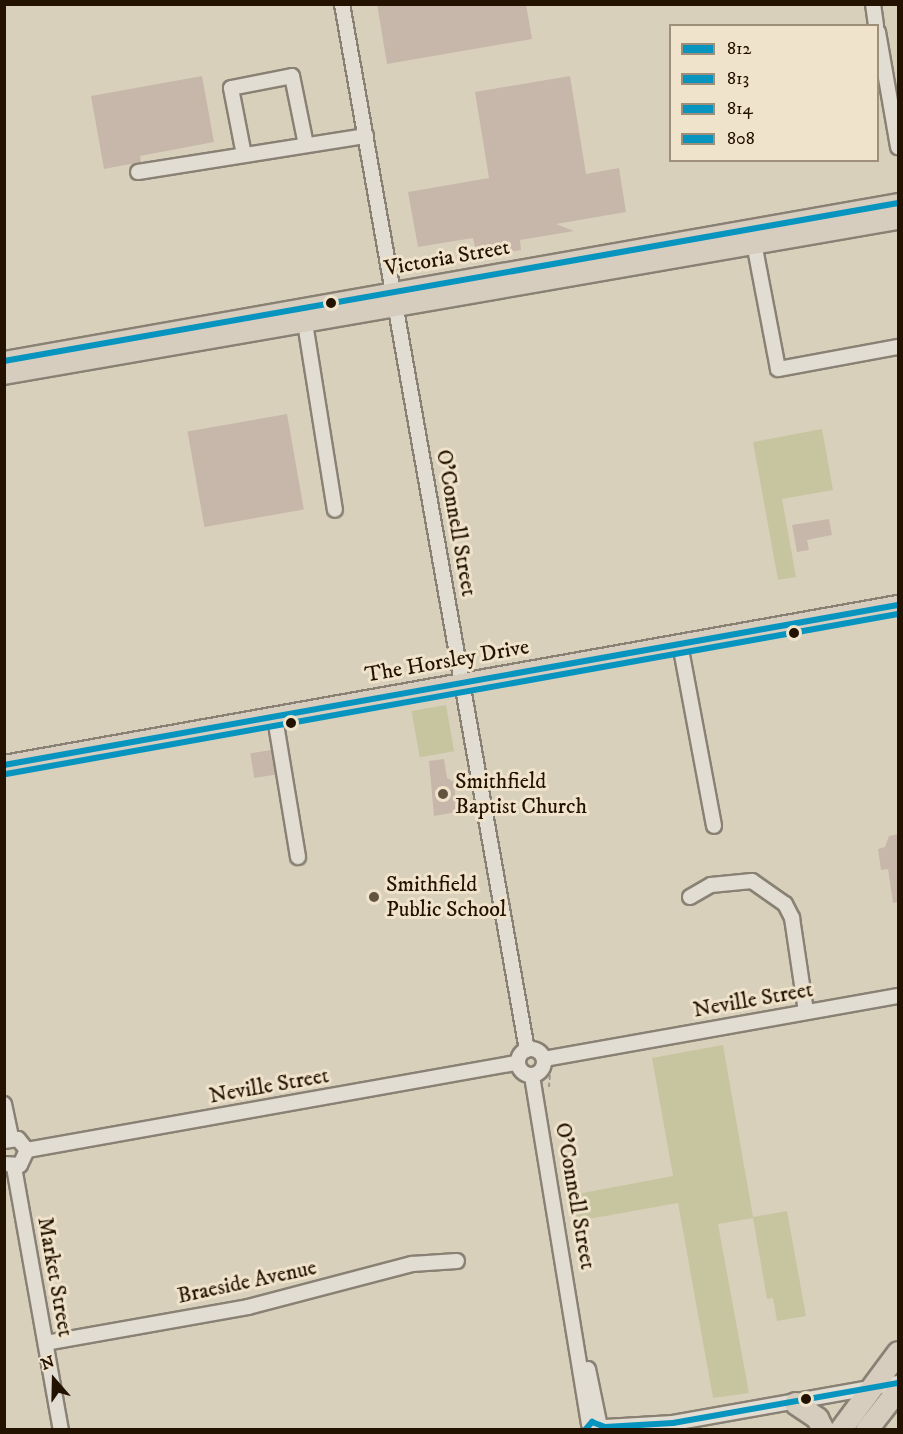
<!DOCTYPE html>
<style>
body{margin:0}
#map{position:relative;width:903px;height:1434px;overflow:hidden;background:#d9d0bc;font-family:"IM FELL DW Pica",serif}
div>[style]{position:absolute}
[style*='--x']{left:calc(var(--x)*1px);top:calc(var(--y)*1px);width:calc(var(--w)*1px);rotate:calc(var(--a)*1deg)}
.green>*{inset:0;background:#c6c5a0;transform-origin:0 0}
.building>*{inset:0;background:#c7b7aa;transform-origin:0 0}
.path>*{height:2px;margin-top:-1px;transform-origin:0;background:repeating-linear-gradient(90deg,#9d978e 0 4.5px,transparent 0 7.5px)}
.roads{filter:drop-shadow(2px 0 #898174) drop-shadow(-2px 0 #898174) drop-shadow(0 2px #898174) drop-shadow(0 -2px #898174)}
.minor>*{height:14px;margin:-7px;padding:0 7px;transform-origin:7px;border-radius:7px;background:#e2ddd3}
.minor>.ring{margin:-7px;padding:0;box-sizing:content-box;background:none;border:14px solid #e2ddd3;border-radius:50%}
.major>*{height:18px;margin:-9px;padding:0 9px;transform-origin:9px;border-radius:9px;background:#d6cdbf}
.highway>*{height:21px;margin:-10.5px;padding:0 10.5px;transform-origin:10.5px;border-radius:10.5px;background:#d6cdbf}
.bus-1>*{height:6px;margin:-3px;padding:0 3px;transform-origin:3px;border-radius:3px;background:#0794bf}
.bus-2>*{height:6px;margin:-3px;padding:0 3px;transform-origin:3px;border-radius:3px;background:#0794bf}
.bus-3>*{height:6px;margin:-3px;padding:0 3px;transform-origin:3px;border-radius:3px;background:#0794bf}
.bus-4>*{height:6px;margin:-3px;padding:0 3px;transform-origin:3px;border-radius:3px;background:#0794bf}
.dots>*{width:16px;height:16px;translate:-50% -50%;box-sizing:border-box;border:3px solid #efe3cb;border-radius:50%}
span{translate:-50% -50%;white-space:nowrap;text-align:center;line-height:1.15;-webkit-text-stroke:6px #efe3cb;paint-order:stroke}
.street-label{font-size:22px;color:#241200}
.poi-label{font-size:22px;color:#241200}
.left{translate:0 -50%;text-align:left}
.frame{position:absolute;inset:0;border:6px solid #241200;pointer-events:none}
.legend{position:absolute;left:669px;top:24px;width:210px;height:138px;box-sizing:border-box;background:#efe3cb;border:2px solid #9e8f7a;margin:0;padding:8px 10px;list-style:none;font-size:18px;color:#241200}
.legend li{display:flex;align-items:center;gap:12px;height:30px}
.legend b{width:30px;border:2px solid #9e8f7a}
.north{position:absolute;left:24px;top:1350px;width:60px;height:60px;-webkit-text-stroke:4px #efe3cb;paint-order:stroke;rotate:340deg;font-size:16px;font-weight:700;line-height:24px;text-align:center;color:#241200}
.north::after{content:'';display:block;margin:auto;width:21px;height:27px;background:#241200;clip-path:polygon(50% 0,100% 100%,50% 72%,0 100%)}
</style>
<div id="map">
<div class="green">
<div style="clip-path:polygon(822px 429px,833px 490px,782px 499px,796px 577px,778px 580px,753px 442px)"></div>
<div style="left:446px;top:705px;width:47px;height:35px;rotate:80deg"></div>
<div style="clip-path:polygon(723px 1045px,753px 1217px,787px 1211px,806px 1316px,777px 1321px,773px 1298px,767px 1299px,753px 1218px,718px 1224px,749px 1393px,713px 1398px,678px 1203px,577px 1221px,572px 1195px,673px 1176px,652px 1058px)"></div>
</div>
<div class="building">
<div style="clip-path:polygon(377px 4px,526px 4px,532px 39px,387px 64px)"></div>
<div style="clip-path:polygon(202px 76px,214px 142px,140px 156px,141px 162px,104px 169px,91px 96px)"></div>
<div style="clip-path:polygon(570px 76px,586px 174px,619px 168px,626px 212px,556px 224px,574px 231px,520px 240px,521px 250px,497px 254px,495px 244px,475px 247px,473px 238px,418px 247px,408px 192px,489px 178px,475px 92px)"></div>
<div style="left:287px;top:414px;width:97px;height:101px;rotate:80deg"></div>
<div style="clip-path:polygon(829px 519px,832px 535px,807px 540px,809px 550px,797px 552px,792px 525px)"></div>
<div style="left:271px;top:750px;width:25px;height:21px;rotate:81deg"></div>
<div style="clip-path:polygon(444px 759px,447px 778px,454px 782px,457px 812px,434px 816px,429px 761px)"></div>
<div style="clip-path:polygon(898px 834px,898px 902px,893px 903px,888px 869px,881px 870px,878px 849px,885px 847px,889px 836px)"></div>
</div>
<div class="path">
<div style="--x:549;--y:1087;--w:15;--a:-86"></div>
</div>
<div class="roads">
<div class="minor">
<div style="--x:342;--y:4;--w:1062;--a:79.97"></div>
<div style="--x:873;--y:4;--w:22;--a:82"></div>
<div style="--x:878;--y:32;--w:117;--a:80.1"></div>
<div style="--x:244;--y:155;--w:68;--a:-101"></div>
<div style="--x:231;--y:88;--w:62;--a:-11.1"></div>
<div style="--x:292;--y:76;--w:70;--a:78.5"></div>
<div style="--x:138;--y:172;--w:231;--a:-9"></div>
<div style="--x:754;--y:243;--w:128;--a:79.2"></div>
<div style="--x:778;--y:369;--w:122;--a:-10.4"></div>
<div style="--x:305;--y:323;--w:189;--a:80.9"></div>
<div style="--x:680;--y:644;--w:185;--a:79.4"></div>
<div style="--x:275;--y:718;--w:141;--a:80.6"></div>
<div style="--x:690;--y:897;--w:24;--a:-30"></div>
<div style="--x:711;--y:885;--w:41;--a:-5.6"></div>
<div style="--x:752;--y:881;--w:40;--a:34.9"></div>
<div style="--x:785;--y:904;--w:16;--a:63"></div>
<div style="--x:792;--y:918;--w:95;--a:81.5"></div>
<div class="ring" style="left:518px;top:1049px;width:12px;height:12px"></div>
<div style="--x:544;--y:1059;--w:360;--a:-10.1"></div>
<div style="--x:532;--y:1076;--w:353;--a:80.7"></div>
<div style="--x:4;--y:1104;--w:35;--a:78"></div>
<div style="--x:4;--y:1141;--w:14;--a:-8"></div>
<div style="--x:18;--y:1139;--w:14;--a:51"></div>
<div style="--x:27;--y:1150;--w:17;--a:115"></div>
<div style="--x:20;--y:1165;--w:16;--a:-176"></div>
<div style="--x:27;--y:1150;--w:498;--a:-10.1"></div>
<div style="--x:14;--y:1167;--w:267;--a:79.9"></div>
<div style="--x:46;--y:1343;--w:205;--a:-10.1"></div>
<div style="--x:248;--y:1307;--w:170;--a:-14.7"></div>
<div style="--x:412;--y:1264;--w:45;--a:-3.8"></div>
<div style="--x:588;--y:1369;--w:54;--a:78.3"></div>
<div style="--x:605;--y:1427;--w:68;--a:-3.4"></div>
<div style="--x:673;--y:1423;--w:229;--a:-10.1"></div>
</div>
<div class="major">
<div style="--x:4;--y:361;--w:908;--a:-10.02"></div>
<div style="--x:4;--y:375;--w:907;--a:-9.84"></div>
<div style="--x:4;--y:765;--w:908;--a:-10.15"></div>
</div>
<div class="highway">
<div style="--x:795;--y:1403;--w:27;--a:34"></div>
<div style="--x:817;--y:1418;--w:13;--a:63"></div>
<div style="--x:840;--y:1430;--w:97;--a:-53.4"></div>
<div style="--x:866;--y:1430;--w:52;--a:-52"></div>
</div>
</div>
<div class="bus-1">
<div style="--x:4;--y:765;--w:908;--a:-10.15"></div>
</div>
<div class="bus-2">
<div style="--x:6;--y:774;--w:906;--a:-10.17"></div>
</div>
<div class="bus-3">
<div style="--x:4;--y:361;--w:908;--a:-10.02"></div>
</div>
<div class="bus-4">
<div style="--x:585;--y:1430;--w:11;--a:-49"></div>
<div style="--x:592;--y:1422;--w:14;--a:21"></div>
<div style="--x:605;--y:1427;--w:68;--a:-3.4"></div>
<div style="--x:673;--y:1423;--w:229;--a:-10.1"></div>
</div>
<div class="dots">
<div style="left:331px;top:303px;background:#241200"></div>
<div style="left:794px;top:633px;background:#241200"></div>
<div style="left:291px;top:723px;background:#241200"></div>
<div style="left:443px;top:794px;background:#635442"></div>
<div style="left:374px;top:897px;background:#635442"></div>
<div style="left:806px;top:1399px;background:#241200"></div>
</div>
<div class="street-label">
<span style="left:447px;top:258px;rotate:-10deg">Victoria Street</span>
<span style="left:456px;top:523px;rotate:80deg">O'Connell Street</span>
<span style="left:447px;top:661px;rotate:-10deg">The Horsley Drive</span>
<span style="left:753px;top:1000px;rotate:-10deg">Neville Street</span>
<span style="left:269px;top:1086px;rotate:-10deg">Neville Street</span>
<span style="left:575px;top:1196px;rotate:80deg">O'Connell Street</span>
<span style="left:55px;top:1277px;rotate:80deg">Market Street</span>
<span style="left:247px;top:1282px;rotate:-12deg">Braeside Avenue</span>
</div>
<div class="poi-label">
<span class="left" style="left:455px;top:794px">Smithfield<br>Baptist Church</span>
<span class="left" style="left:386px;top:897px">Smithfield<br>Public School</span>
</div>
<div class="frame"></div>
<ul class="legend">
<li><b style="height:8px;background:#0794bf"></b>812</li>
<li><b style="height:8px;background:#0794bf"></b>813</li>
<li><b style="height:8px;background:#0794bf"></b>814</li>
<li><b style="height:8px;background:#0794bf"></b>808</li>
</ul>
<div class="north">N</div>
</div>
